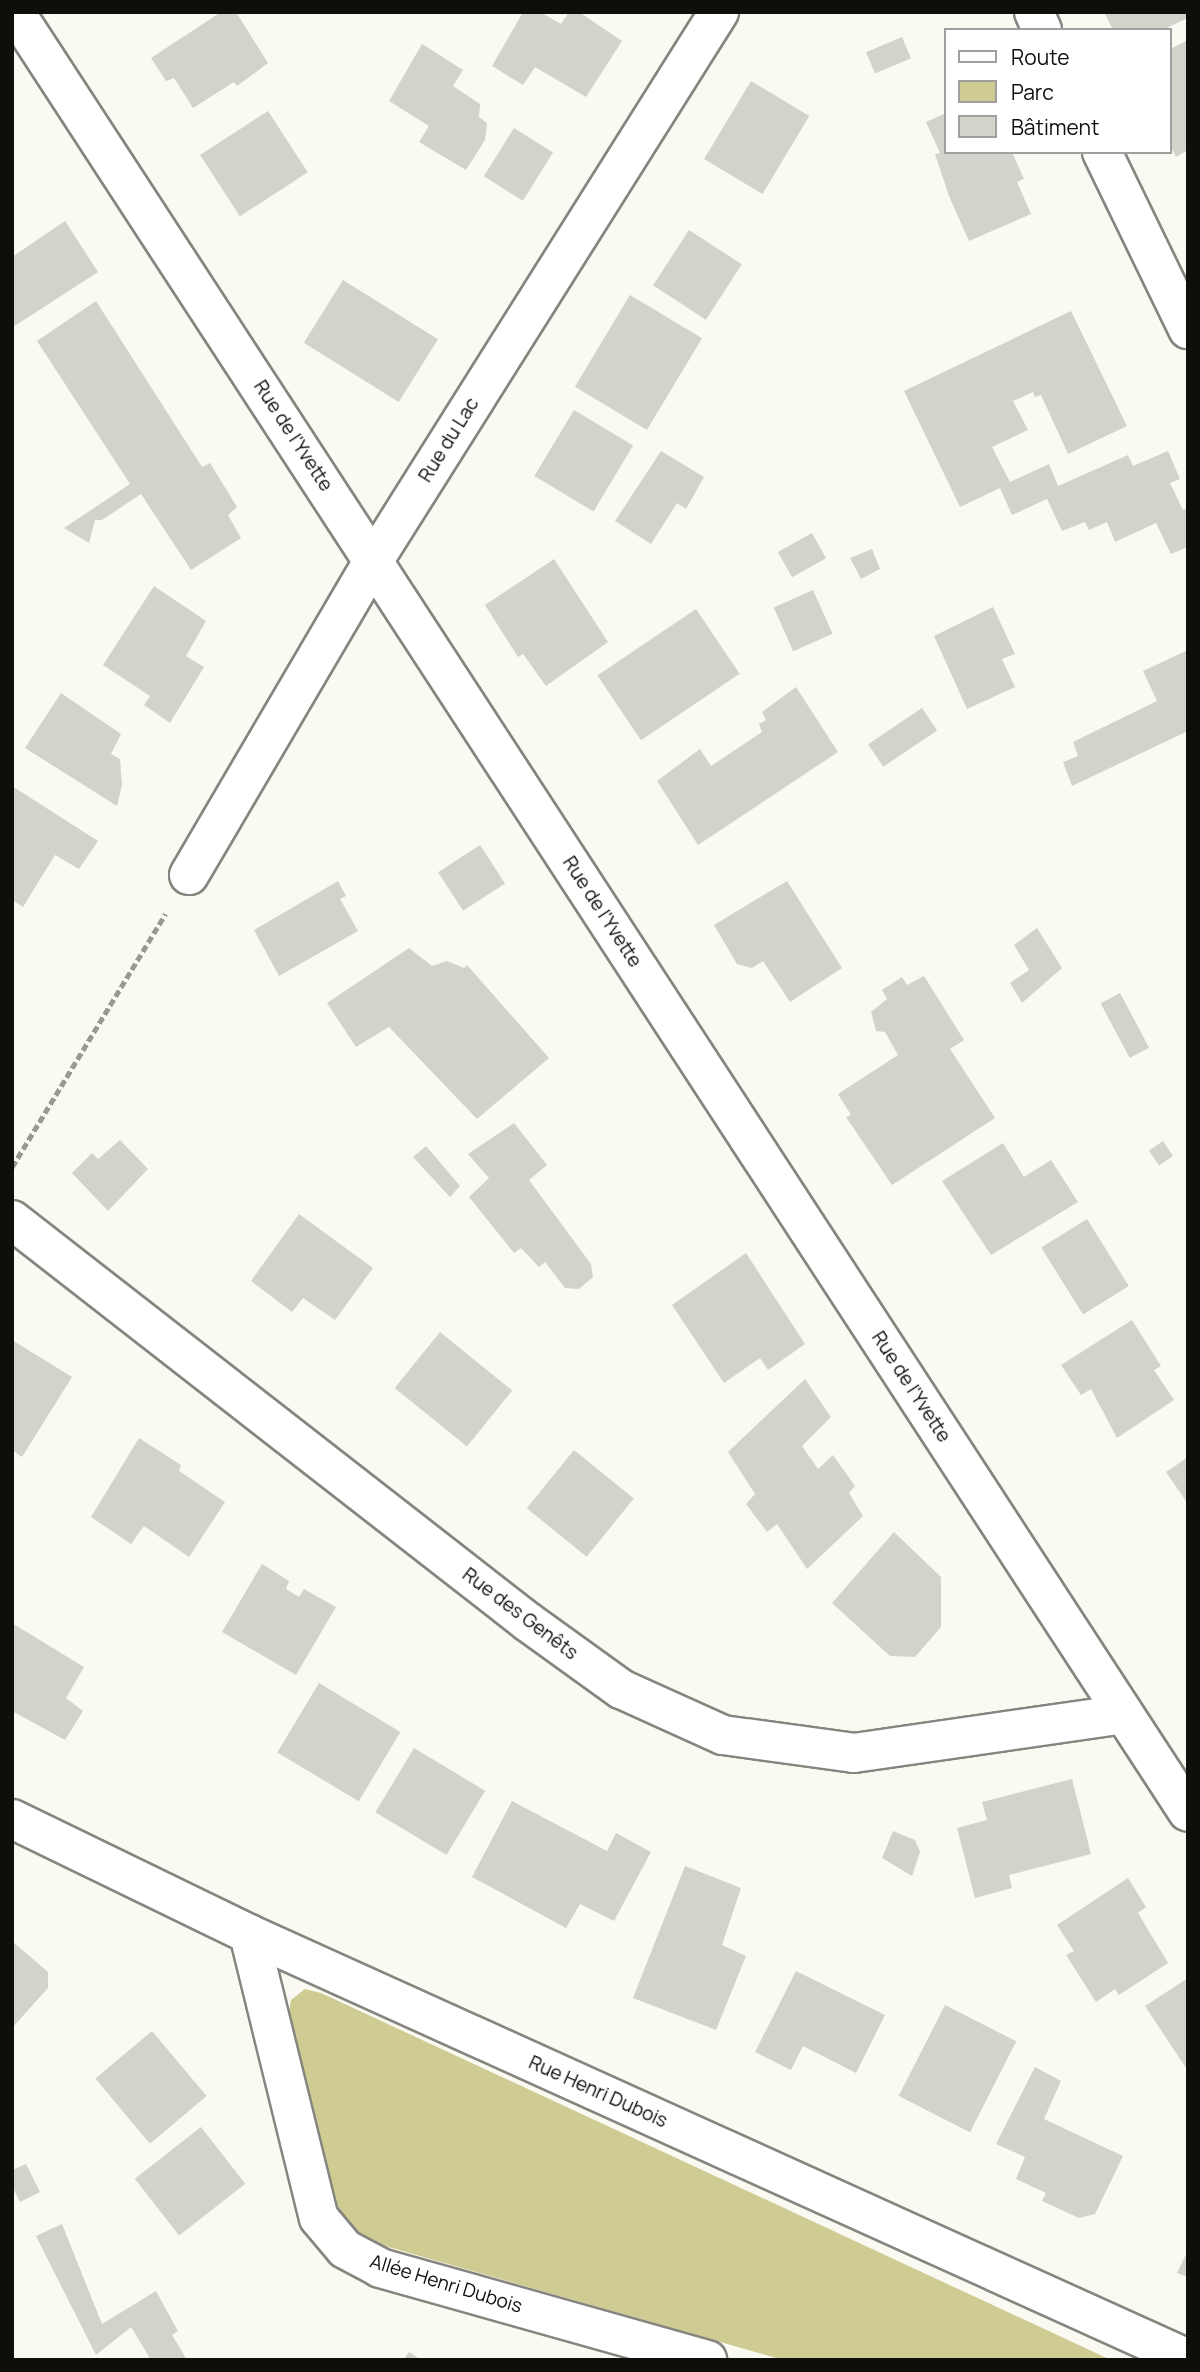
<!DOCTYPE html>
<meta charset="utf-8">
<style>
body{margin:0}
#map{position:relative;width:1200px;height:2372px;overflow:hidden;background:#fafaf3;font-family:Manrope,sans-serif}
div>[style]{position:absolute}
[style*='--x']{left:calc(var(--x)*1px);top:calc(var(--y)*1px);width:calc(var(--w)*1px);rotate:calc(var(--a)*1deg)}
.green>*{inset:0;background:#cecb93}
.building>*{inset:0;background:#d3d3cc;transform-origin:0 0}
.path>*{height:4.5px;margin-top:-2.25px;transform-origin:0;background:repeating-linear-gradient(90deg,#999993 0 7px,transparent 0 10.5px)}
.roads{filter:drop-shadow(2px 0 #86857f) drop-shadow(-2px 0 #86857f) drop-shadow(0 2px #86857f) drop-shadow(0 -2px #86857f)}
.minor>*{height:38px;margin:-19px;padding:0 19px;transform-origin:19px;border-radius:19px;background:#fff}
span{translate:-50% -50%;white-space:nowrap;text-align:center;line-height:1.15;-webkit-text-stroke:5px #fff;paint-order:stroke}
.street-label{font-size:19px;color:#0e0e0b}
.frame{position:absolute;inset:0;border:14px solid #0e0e0b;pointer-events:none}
.legend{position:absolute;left:944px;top:28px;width:228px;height:126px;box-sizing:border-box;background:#fff;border:2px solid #9f9f9d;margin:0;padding:9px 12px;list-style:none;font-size:21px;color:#0e0e0b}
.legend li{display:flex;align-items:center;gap:14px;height:35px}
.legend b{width:35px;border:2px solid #9f9f9d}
</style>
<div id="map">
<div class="green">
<div style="clip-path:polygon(305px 1989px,321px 1993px,1111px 2360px,783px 2360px,371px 2242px,348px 2223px,333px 2198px,288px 2018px,291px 2000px)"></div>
</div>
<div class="building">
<div style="clip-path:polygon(221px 12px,236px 12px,268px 63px,237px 86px,234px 82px,193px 108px,174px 78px,166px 81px,151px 58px)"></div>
<div style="clip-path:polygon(523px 12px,540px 12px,561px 24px,569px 12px,579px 12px,622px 41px,586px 97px,535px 67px,523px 85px,492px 66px)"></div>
<div style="clip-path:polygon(1104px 12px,1186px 12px,1188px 18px,1162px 30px,1113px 30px)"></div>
<div style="left:902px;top:37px;width:23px;height:39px;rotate:67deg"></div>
<div style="clip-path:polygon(1188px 40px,1188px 150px,1176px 157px,1170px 145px,1170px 49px)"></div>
<div style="clip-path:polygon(422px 44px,463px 70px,453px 86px,480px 104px,479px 117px,487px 123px,485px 140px,466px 170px,419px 142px,429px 126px,389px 101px)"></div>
<div style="left:751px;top:81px;width:68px;height:91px;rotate:31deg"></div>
<div style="left:268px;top:111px;width:73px;height:81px;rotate:57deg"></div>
<div style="clip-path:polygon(946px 113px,946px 152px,1012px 152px,1024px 179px,1017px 182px,1031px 214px,969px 241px,949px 196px,935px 154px,940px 153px,926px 122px)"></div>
<div style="left:514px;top:128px;width:46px;height:57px;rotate:32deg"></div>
<div style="clip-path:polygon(65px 221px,98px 272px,13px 327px,12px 257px)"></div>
<div style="left:689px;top:230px;width:63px;height:66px;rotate:33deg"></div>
<div style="left:343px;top:280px;width:112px;height:74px;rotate:32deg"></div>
<div style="left:630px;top:295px;width:84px;height:107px;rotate:31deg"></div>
<div style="clip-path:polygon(96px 301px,202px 467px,210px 463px,237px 507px,228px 515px,241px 538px,191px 570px,141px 494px,102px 520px,95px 520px,89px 543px,64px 528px,130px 484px,37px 341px)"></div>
<div style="clip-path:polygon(1071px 311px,1127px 426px,1068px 454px,1041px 395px,1035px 397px,1033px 392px,1013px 401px,1028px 430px,992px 447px,1010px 482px,1049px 464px,1058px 486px,1128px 455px,1133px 466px,1168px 451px,1180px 479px,1170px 483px,1183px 510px,1188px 508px,1188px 547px,1171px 554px,1156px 523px,1115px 542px,1107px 522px,1089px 530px,1085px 522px,1062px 531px,1047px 499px,1012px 515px,1000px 488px,960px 507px,904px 391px)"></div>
<div style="left:574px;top:410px;width:69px;height:77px;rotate:31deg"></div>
<div style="clip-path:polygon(661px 451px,704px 477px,686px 509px,677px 503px,651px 544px,615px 521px)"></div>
<div style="left:812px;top:533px;width:29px;height:39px;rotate:61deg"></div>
<div style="clip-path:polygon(872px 549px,880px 569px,861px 579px,850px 558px)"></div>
<div style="clip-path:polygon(554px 559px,608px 642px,546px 686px,523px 654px,518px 657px,485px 605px)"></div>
<div style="clip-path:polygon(154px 586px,206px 621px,186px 656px,204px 667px,170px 723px,144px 705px,150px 696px,103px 665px)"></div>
<div style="left:813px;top:590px;width:48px;height:43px;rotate:66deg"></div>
<div style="clip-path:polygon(993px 607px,1015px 654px,1002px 659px,1015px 687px,967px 709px,934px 636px)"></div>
<div style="left:696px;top:609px;width:78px;height:119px;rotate:56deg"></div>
<div style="clip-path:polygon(1188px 650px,1188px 731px,1072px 786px,1063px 762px,1078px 756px,1073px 742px,1157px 701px,1143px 671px)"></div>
<div style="clip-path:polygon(796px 687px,838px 752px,698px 845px,657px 781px,700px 749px,711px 766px,762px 732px,759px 724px,766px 720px,762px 712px)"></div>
<div style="clip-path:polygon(61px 693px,121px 734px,111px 754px,120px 759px,122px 785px,117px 806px,25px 748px)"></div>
<div style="left:922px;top:708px;width:27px;height:65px;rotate:56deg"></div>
<div style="clip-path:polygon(12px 786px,98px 841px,79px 869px,55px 855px,23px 907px,12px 900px)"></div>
<div style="left:480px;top:845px;width:46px;height:50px;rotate:57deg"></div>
<div style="clip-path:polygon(338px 881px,346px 896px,340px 899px,358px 931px,279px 976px,254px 930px)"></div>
<div style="clip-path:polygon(787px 881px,842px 968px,790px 1002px,763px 961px,752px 968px,737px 964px,714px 925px)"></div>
<div style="clip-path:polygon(1037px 928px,1062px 968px,1022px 1003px,1010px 983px,1029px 970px,1014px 945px)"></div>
<div style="clip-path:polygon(409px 948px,432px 966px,447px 961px,464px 968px,467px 965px,549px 1058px,477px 1119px,389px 1027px,356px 1047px,327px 1003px)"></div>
<div style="clip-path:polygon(924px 976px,964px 1040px,950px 1049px,995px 1118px,892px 1185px,846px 1117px,851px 1115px,838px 1094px,898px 1055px,885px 1032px,876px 1031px,871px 1012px,887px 999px,882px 990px,902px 977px,907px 985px)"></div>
<div style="left:1120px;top:993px;width:62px;height:22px;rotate:62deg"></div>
<div style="clip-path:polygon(514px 1123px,547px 1165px,529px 1180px,591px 1264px,593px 1277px,579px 1289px,565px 1288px,545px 1262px,539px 1267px,521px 1248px,514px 1253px,469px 1197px,489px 1178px,468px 1154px)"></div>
<div style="clip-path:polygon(120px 1140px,148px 1169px,108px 1211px,72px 1173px,92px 1153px,98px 1159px)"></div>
<div style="left:1163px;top:1141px;width:18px;height:17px;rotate:56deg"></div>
<div style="clip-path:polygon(1003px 1143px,1024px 1177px,1051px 1160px,1078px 1202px,991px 1255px,942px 1181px)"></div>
<div style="clip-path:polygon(426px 1146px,460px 1186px,450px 1197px,413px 1157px)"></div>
<div style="clip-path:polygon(299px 1214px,373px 1268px,335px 1320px,303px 1298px,292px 1312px,251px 1281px)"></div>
<div style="left:1087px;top:1219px;width:79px;height:54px;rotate:58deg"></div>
<div style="clip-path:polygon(746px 1253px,805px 1344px,768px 1370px,760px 1358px,724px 1383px,672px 1305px)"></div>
<div style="clip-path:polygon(1132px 1320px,1161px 1366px,1154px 1370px,1174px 1400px,1117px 1438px,1091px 1389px,1081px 1395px,1061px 1365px)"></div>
<div style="left:440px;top:1332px;width:93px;height:72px;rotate:39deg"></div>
<div style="clip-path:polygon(12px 1340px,72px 1377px,22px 1457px,12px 1450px)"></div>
<div style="clip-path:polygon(805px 1379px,831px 1417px,802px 1446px,818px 1469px,833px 1455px,855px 1486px,849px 1493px,863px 1516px,807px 1569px,777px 1524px,767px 1532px,746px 1504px,755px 1494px,728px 1452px)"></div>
<div style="clip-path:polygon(139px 1438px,181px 1465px,179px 1471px,225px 1502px,189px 1557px,144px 1526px,131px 1544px,91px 1517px)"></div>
<div style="left:574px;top:1450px;width:77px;height:75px;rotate:39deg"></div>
<div style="clip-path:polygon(1188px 1457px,1188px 1504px,1166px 1472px)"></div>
<div style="clip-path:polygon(894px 1532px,941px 1577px,941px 1627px,915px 1657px,890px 1656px,832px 1603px)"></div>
<div style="clip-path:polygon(262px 1564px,289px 1581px,286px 1589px,299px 1597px,304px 1589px,336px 1607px,296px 1675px,222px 1632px)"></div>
<div style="clip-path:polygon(12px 1623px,84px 1667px,66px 1698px,83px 1711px,65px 1740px,12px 1711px)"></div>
<div style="left:319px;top:1683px;width:95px;height:81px;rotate:31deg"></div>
<div style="left:414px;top:1748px;width:83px;height:75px;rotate:31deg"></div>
<div style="clip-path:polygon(1072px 1779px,1091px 1854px,1009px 1875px,1012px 1888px,975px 1898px,957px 1828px,987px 1820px,982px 1802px)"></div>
<div style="clip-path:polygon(512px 1801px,607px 1851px,616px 1833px,651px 1852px,614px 1921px,580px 1904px,566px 1928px,472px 1877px)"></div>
<div style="clip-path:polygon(893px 1831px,915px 1840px,920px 1852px,912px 1876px,882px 1858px)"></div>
<div style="clip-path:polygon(685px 1866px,741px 1888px,722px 1945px,746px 1956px,716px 2030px,633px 1998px)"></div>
<div style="clip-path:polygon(1128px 1878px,1146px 1907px,1138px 1913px,1168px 1963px,1119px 1995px,1115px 1989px,1096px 2002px,1066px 1955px,1074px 1951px,1057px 1925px)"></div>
<div style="clip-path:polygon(12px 1941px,48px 1972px,48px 1988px,12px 2028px)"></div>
<div style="clip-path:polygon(796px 1971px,885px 2015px,856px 2073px,803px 2046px,791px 2070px,755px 2052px)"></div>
<div style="clip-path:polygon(1188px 1978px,1188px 2071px,1145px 2006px)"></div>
<div style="left:945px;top:2005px;width:80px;height:102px;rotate:27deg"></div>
<div style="left:152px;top:2031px;width:85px;height:74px;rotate:50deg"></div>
<div style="clip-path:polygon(1035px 2067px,1061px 2081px,1044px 2119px,1123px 2156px,1095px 2214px,1079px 2218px,1042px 2201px,1046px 2193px,1016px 2179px,1025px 2157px,996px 2144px)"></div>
<div style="left:201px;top:2127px;width:72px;height:84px;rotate:52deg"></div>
<div style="clip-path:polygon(26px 2164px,40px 2192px,20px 2202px,12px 2186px,12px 2170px)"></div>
<div style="clip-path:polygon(62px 2224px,102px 2324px,156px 2291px,178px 2331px,172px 2335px,187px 2360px,151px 2360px,131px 2327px,96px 2355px,36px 2236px)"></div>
<div style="clip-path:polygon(1188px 2250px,1188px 2277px,1177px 2273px)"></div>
<div style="clip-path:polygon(409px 2352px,421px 2360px,403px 2360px)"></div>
</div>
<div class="path">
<div style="--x:12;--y:1167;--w:296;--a:-58.8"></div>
</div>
<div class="roads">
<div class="minor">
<div style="--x:15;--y:12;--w:2148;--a:56.91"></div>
<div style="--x:1034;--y:12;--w:20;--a:66"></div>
<div style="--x:1102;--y:152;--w:197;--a:64.1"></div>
<div style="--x:189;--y:875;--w:365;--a:-59.6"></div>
<div style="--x:374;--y:560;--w:648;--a:-57.81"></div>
<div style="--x:12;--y:1220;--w:654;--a:37.92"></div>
<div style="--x:528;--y:1622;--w:115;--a:35.8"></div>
<div style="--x:621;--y:1689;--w:112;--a:24.3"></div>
<div style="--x:723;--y:1735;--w:132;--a:7.8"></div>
<div style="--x:854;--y:1753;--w:272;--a:-8.2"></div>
<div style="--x:12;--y:1819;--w:263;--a:25.9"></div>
<div style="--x:249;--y:1934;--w:1031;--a:24.35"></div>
<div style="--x:249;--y:1934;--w:292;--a:76.2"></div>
<div style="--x:319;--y:2218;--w:40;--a:50"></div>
<div style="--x:345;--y:2249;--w:40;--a:28"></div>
<div style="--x:380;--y:2268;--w:340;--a:15.7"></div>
</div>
</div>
<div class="street-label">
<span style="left:293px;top:436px;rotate:57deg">Rue de l'Yvette</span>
<span style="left:449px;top:440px;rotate:-58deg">Rue du Lac</span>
<span style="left:602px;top:912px;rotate:57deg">Rue de l'Yvette</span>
<span style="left:911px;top:1387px;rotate:57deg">Rue de l'Yvette</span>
<span style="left:520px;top:1614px;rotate:37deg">Rue des Genêts</span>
<span style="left:598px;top:2092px;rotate:24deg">Rue Henri Dubois</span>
<span style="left:446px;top:2284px;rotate:17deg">Allée Henri Dubois</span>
</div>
<div class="frame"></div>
<ul class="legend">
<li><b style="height:9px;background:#fff"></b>Route</li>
<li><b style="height:19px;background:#cecb93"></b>Parc</li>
<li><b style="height:19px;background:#d3d3cc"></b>Bâtiment</li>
</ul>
</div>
